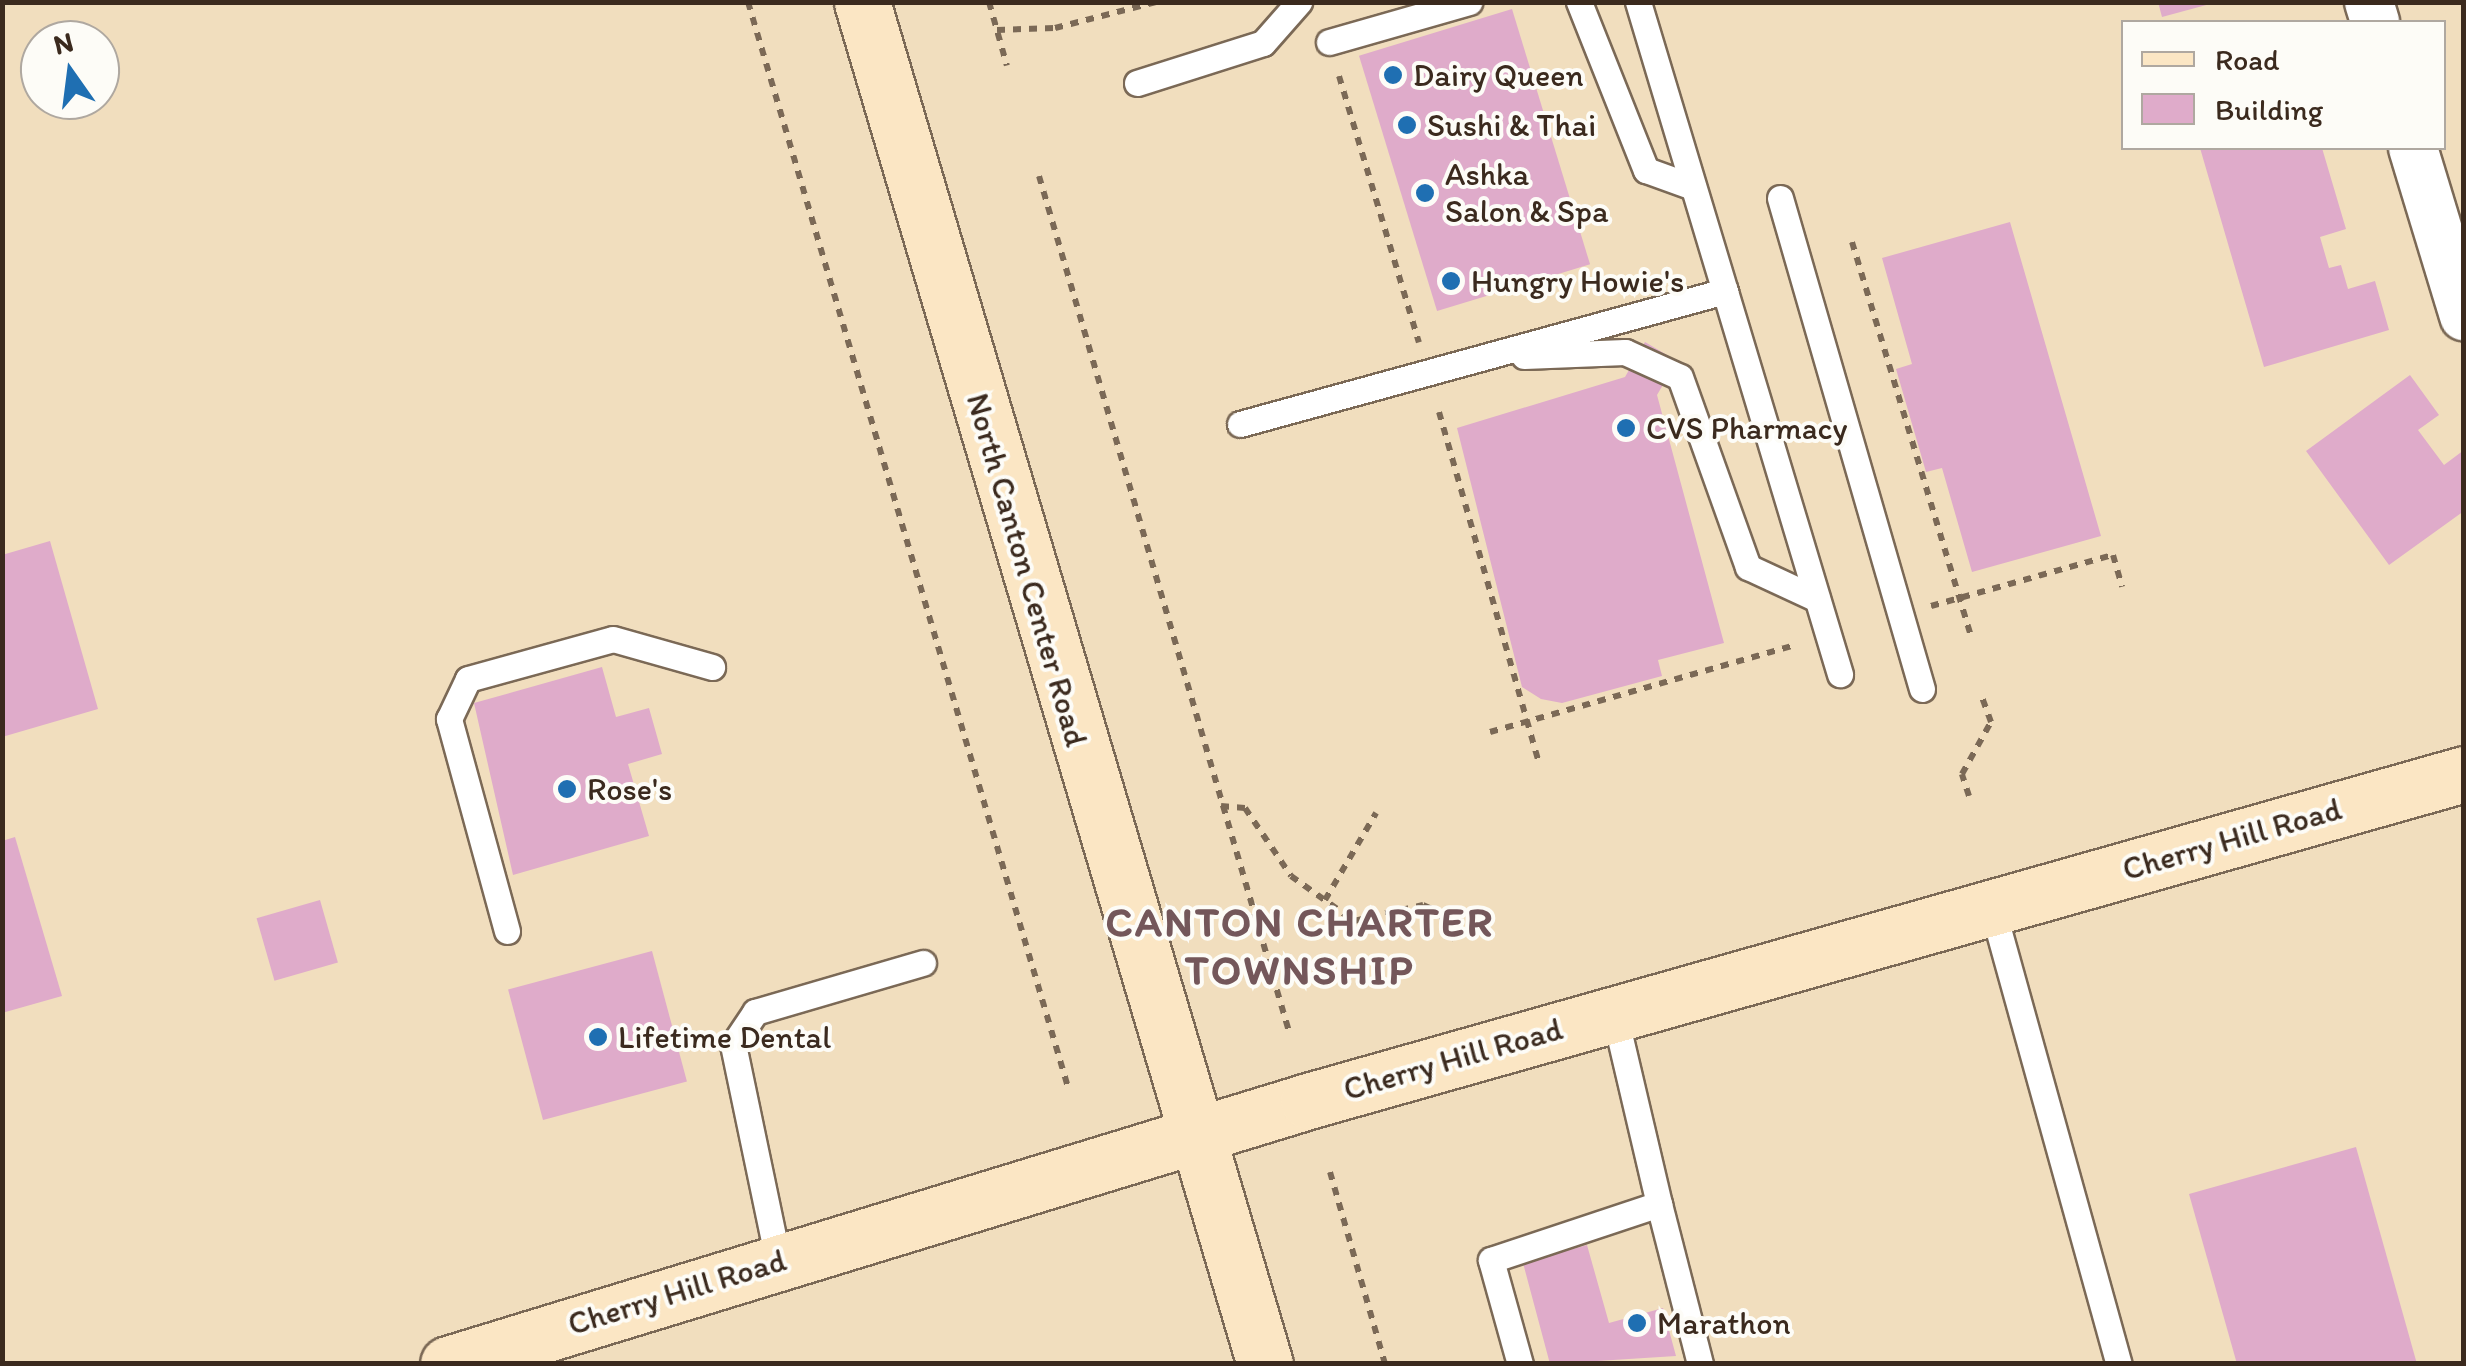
<!DOCTYPE html>
<style>
body{margin:0}
#map{position:relative;width:2466px;height:1366px;overflow:hidden;background:#f1debe;font-family:Itim,sans-serif}
div>[style]{position:absolute}
[style*='--x']{left:calc(var(--x)*1px);top:calc(var(--y)*1px);width:calc(var(--w)*1px);rotate:calc(var(--a)*1deg)}
.building>*{inset:0;background:#dfabca;transform-origin:0 0}
.path>*{height:6px;margin-top:-3px;transform-origin:0;background:repeating-linear-gradient(90deg,#7b6956 0 8px,transparent 0 16px)}
.roads{filter:drop-shadow(2px 0 #7b6956) drop-shadow(-2px 0 #7b6956) drop-shadow(0 2px #7b6956) drop-shadow(0 -2px #7b6956)}
.service>*{height:25px;margin:-12.5px;padding:0 12.5px;transform-origin:12.5px;border-radius:12.5px;background:#fff}
.minor>*{height:48px;margin:-24px;padding:0 24px;transform-origin:24px;border-radius:24px;background:#fff}
.secondary>*{height:55px;margin:-27.5px;padding:0 27.5px;transform-origin:27.5px;border-radius:27.5px;background:#fbe6c4}
.dots>*{width:28px;height:28px;translate:-50% -50%;box-sizing:border-box;border:5px solid #fdfcf7;border-radius:50%}
span{translate:-50% -50%;white-space:nowrap;text-align:center;line-height:1.15;-webkit-text-stroke:8px #fdfcf7;paint-order:stroke}
.poi-label{font-size:32px;color:#3b2a1e}
.left{translate:0 -50%;text-align:left}
.street-label{font-size:32px;color:#3b2a1e}
.district-label{font-size:42px;color:#74575a;font-weight:700;letter-spacing:2.5px}
.frame{position:absolute;inset:0;border:5px solid #3b2a1e;pointer-events:none}
.legend{position:absolute;left:2121px;top:20px;width:325px;height:130px;box-sizing:border-box;background:#fdfcf7;border:2px solid #afa8a0;margin:0;padding:12px 18px;list-style:none;font-size:30px;color:#3b2a1e}
.legend li{display:flex;align-items:center;gap:20px;height:50px}
.legend b{width:50px;border:2px solid #afa8a0}
.north{position:absolute;left:20px;top:20px;width:100px;height:100px;box-sizing:border-box;background:#fdfcf7;border:2px solid #afa8a0;border-radius:50%;rotate:346deg;font-size:28px;font-weight:700;line-height:40px;text-align:center;color:#3b2a1e}
.north::after{content:'';display:block;margin:auto;width:35px;height:45px;background:#1f6fb2;clip-path:polygon(50% 0,100% 100%,50% 72%,0 100%)}
</style>
<div id="map">
<div class="building">
<div style="clip-path:polygon(2158px 2px,2209px 2px,2210px 4px,2162px 17px)"></div>
<div style="left:1512px;top:9px;width:267px;height:160px;rotate:73deg"></div>
<div style="clip-path:polygon(2200px 148px,2322px 148px,2346px 229px,2320px 237px,2329px 268px,2341px 265px,2348px 289px,2375px 281px,2389px 330px,2264px 367px)"></div>
<div style="clip-path:polygon(2010px 222px,2101px 536px,1972px 572px,1942px 468px,1926px 472px,1896px 369px,1912px 364px,1882px 258px)"></div>
<div style="clip-path:polygon(1645px 342px,1677px 361px,1657px 395px,1724px 643px,1658px 660px,1662px 676px,1562px 703px,1541px 699px,1522px 687px,1457px 428px,1625px 377px)"></div>
<div style="clip-path:polygon(2410px 375px,2439px 415px,2418px 430px,2444px 465px,2464px 450px,2464px 511px,2389px 565px,2306px 451px)"></div>
<div style="clip-path:polygon(50px 541px,98px 709px,2px 737px,2px 555px)"></div>
<div style="clip-path:polygon(602px 667px,616px 717px,649px 708px,662px 754px,628px 764px,649px 836px,513px 875px,474px 703px)"></div>
<div style="clip-path:polygon(15px 837px,62px 996px,2px 1013px,2px 841px)"></div>
<div style="left:320px;top:900px;width:65px;height:66px;rotate:74deg"></div>
<div style="left:652px;top:951px;width:135px;height:149px;rotate:75deg"></div>
<div style="clip-path:polygon(2356px 1147px,2417px 1364px,2237px 1364px,2189px 1194px)"></div>
<div style="clip-path:polygon(1587px 1245px,1609px 1323px,1663px 1308px,1676px 1356px,1550px 1364px,1523px 1263px)"></div>
</div>
<div class="path">
<div style="--x:748;--y:2;--w:1131;--a:73.57"></div>
<div style="--x:989;--y:2;--w:66;--a:74.3"></div>
<div style="--x:997;--y:30;--w:58;--a:-2"></div>
<div style="--x:1055;--y:28;--w:104;--a:-14.4"></div>
<div style="--x:1339;--y:76;--w:278;--a:73.3"></div>
<div style="--x:1039;--y:176;--w:895;--a:73.71"></div>
<div style="--x:1852;--y:242;--w:412;--a:73.2"></div>
<div style="--x:1439;--y:412;--w:366;--a:74.1"></div>
<div style="--x:1931;--y:606;--w:189;--a:-15.7"></div>
<div style="--x:2113;--y:555;--w:33;--a:74"></div>
<div style="--x:1490;--y:732;--w:318;--a:-15.9"></div>
<div style="--x:1969;--y:796;--w:23;--a:-108"></div>
<div style="--x:1962;--y:774;--w:60;--a:-60.9"></div>
<div style="--x:1991;--y:722;--w:27;--a:-110"></div>
<div style="--x:1221;--y:806;--w:24;--a:5"></div>
<div style="--x:1245;--y:808;--w:82;--a:55.9"></div>
<div style="--x:1291;--y:876;--w:77;--a:35.5"></div>
<div style="--x:1354;--y:921;--w:71;--a:-13.1"></div>
<div style="--x:1423;--y:905;--w:17;--a:24"></div>
<div style="--x:1439;--y:912;--w:32;--a:62"></div>
<div style="--x:1325;--y:900;--w:101;--a:-59.6"></div>
<div style="--x:1330;--y:1172;--w:200;--a:74"></div>
</div>
<div class="roads">
<div class="service">
<div style="--x:1579;--y:2;--w:181;--a:68.3"></div>
<div style="--x:1646;--y:170;--w:50;--a:19.9"></div>
<div style="--x:1638;--y:2;--w:702;--a:73.27"></div>
<div style="--x:1329;--y:42;--w:146;--a:-15.9"></div>
<div style="--x:1137;--y:83;--w:132;--a:-17.6"></div>
<div style="--x:1263;--y:43;--w:55;--a:-48.7"></div>
<div style="--x:1780;--y:198;--w:511;--a:73.87"></div>
<div style="--x:1524;--y:356;--w:101;--a:-2.3"></div>
<div style="--x:1625;--y:352;--w:60;--a:24.4"></div>
<div style="--x:1680;--y:377;--w:202;--a:70.3"></div>
<div style="--x:1748;--y:567;--w:76;--a:24.9"></div>
<div style="--x:1240;--y:424;--w:503;--a:-15.34"></div>
<div style="--x:1992;--y:907;--w:474;--a:74.5"></div>
<div style="--x:507;--y:931;--w:220;--a:-105.3"></div>
<div style="--x:449;--y:719;--w:44;--a:-64.6"></div>
<div style="--x:468;--y:679;--w:150;--a:-15.4"></div>
<div style="--x:613;--y:639;--w:103;--a:15.8"></div>
<div style="--x:1659;--y:1204;--w:165;--a:75.6"></div>
<div style="--x:778;--y:1260;--w:220;--a:-101.8"></div>
<div style="--x:733;--y:1045;--w:40;--a:-56"></div>
<div style="--x:755;--y:1012;--w:175;--a:-16.3"></div>
<div style="--x:1520;--y:1364;--w:108;--a:-105.6"></div>
<div style="--x:1491;--y:1260;--w:177;--a:-18.4"></div>
<div style="--x:1659;--y:1204;--w:197;--a:-103.2"></div>
</div>
<div class="minor">
<div style="--x:2369;--y:2;--w:21;--a:73"></div>
<div style="--x:2413;--y:148;--w:176;--a:73.1"></div>
</div>
<div class="secondary">
<div style="--x:862;--y:2;--w:1420;--a:73.52"></div>
<div style="--x:448;--y:1364;--w:899;--a:-17"></div>
<div style="--x:1308;--y:1101;--w:1201;--a:-15.79"></div>
</div>
</div>
<div class="dots">
<div style="left:1393px;top:75px;background:#1f6fb2"></div>
<div style="left:1407px;top:125px;background:#1f6fb2"></div>
<div style="left:1425px;top:193px;background:#1f6fb2"></div>
<div style="left:1451px;top:281px;background:#1f6fb2"></div>
<div style="left:1626px;top:428px;background:#1f6fb2"></div>
<div style="left:567px;top:789px;background:#1f6fb2"></div>
<div style="left:598px;top:1037px;background:#1f6fb2"></div>
<div style="left:1637px;top:1323px;background:#1f6fb2"></div>
</div>
<div class="poi-label">
<span class="left" style="left:1413px;top:75px">Dairy Queen</span>
<span class="left" style="left:1427px;top:125px">Sushi &amp; Thai</span>
<span class="left" style="left:1445px;top:193px">Ashka<br>Salon &amp; Spa</span>
<span class="left" style="left:1471px;top:281px">Hungry Howie's</span>
<span class="left" style="left:1646px;top:428px">CVS Pharmacy</span>
<span class="left" style="left:587px;top:789px">Rose's</span>
<span class="left" style="left:618px;top:1037px">Lifetime Dental</span>
<span class="left" style="left:1657px;top:1323px">Marathon</span>
</div>
<div class="street-label">
<span style="left:1027px;top:570px;rotate:74deg">North Canton Center Road</span>
<span style="left:2232px;top:839px;rotate:-16deg">Cherry Hill Road</span>
<span style="left:1453px;top:1059px;rotate:-16deg">Cherry Hill Road</span>
<span style="left:677px;top:1292px;rotate:-17deg">Cherry Hill Road</span>
</div>
<div class="district-label">
<span style="left:1300px;top:946px">CANTON CHARTER<br>TOWNSHIP</span>
</div>
<div class="frame"></div>
<ul class="legend">
<li><b style="height:12px;background:#fbe6c4"></b>Road</li>
<li><b style="height:28px;background:#dfabca"></b>Building</li>
</ul>
<div class="north">N</div>
</div>
